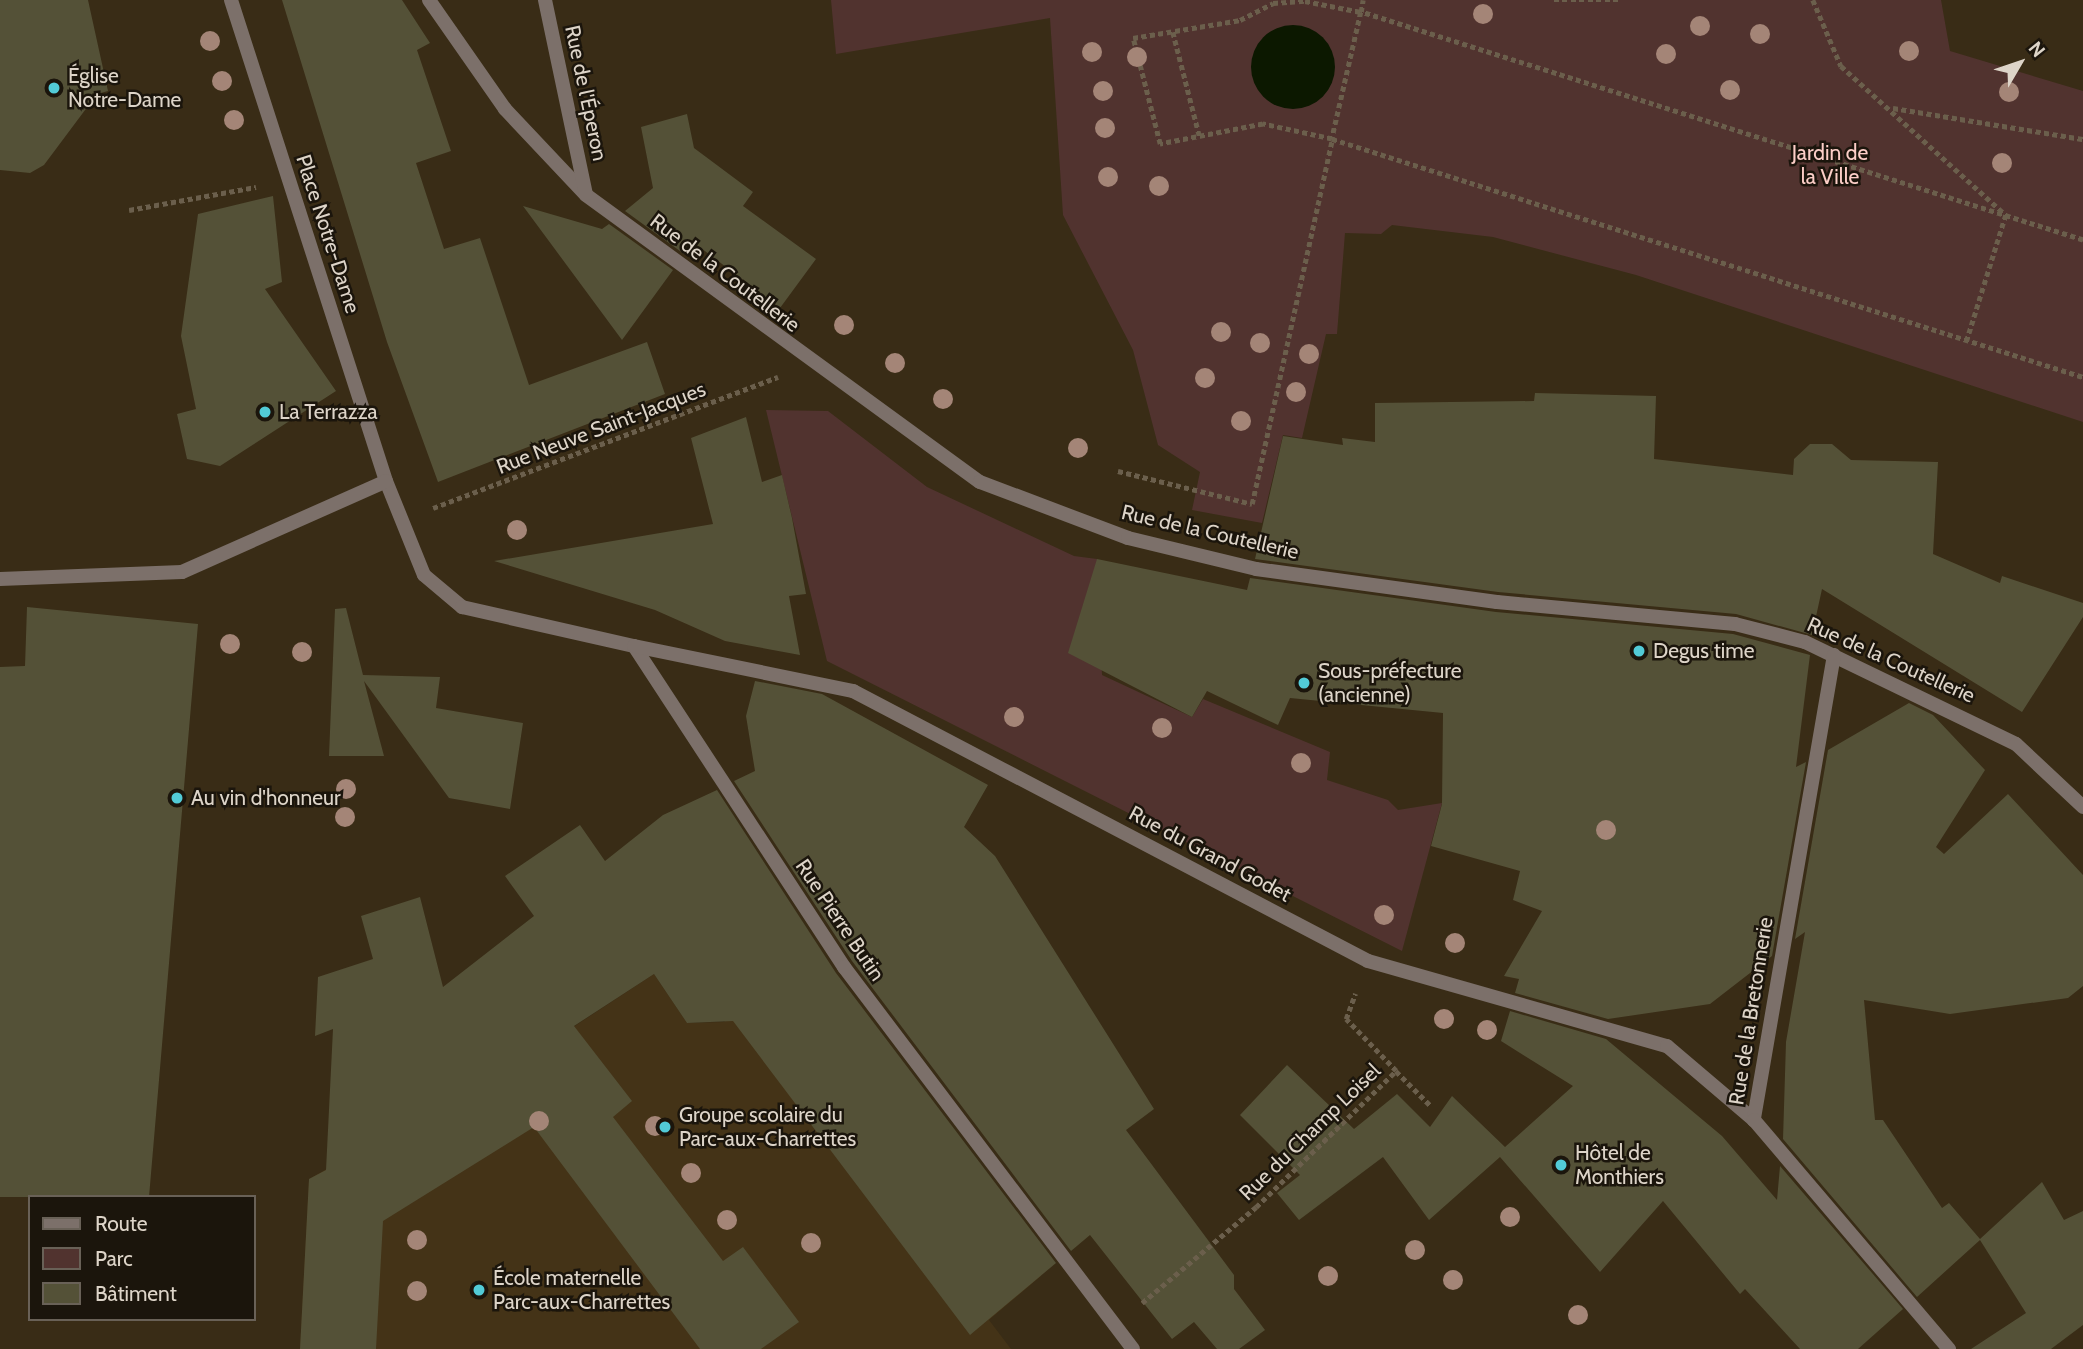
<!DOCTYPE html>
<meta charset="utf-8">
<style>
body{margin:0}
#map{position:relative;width:2083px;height:1349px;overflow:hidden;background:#392c16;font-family:Cabin,sans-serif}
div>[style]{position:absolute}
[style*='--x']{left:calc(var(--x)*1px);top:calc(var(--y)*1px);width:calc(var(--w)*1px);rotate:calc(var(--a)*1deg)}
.built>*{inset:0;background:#443317}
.green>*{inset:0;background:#51332f}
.water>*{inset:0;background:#0c1800}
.round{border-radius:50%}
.building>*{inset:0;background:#545137}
.path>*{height:4.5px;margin-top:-2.25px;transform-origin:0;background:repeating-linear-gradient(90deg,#6b5f4c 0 5px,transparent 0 8.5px)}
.minor>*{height:14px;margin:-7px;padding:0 7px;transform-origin:7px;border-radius:7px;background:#7c706a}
.trees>*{width:20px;height:20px;margin:-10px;border-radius:50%;background:#a48577}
.dots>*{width:19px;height:19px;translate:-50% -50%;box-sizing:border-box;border:4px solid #1b150c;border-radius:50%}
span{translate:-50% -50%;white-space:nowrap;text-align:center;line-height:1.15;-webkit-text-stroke:5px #1b150c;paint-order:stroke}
.poi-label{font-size:21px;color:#ddd4c8}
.left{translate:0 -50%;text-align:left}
.street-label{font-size:21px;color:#ddd4c8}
.park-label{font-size:21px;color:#fccec7}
.legend{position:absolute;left:28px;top:1195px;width:228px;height:126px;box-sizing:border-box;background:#1b150c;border:2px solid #696157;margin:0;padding:9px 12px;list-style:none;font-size:21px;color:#ddd4c8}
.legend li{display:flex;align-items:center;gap:14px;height:35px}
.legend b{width:35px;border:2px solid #696157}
.north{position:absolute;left:1985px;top:28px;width:70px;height:70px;-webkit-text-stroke:5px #1b150c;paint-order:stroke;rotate:51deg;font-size:19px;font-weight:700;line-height:28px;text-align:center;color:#ddd4c8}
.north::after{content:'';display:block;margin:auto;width:24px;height:32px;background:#ddd4c8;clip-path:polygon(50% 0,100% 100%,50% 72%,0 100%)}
</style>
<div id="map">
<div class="built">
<div style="clip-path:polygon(811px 971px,1041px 1276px,989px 1320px,1011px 1349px,300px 1349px,309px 1179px,555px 1039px,654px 974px,687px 1023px,724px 1022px,782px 975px)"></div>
</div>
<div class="green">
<div style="clip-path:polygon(831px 0,1941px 0,1950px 51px,2083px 91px,2083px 422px,1636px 275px,1493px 237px,1392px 225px,1381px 234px,1345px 233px,1337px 334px,1326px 334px,1302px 438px,1283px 435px,1262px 523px,1192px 510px,1200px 472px,1158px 445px,1133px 350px,1063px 215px,1050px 18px,836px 54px)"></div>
<div style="clip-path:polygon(766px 410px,828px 411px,927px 487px,1074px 556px,1097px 559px,1102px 675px,1192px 717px,1203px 699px,1330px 752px,1327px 780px,1388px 800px,1398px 810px,1442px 803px,1402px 951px,827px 661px)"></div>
</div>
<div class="water">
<div class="round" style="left:1251px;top:25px;width:84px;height:84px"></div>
</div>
<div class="building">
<div style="clip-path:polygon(0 0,88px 0,108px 91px,97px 94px,44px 165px,30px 173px,0 170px)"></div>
<div style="clip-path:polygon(282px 0,402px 0,430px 43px,417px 50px,451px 151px,416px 163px,444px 249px,480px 238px,529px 385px,647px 342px,665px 394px,438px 482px,387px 342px)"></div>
<div style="clip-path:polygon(687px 114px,694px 148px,753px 192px,743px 206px,816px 259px,780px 308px,693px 242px,684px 254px,625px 211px,653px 188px,641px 127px)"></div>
<div style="clip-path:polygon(273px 196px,282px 282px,265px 289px,336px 391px,220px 466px,187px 459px,177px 414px,196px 409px,181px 336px,198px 214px)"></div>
<div style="clip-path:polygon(523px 206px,602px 229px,609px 224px,673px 270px,622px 340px)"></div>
<div style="clip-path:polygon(1535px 393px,1656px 396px,1654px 459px,1793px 475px,1794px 459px,1810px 444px,1832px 444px,1851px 460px,1938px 462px,1933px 554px,2000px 583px,2002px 576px,2083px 603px,2083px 617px,2022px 712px,1822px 589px,1812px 635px,1736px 614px,1498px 592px,1255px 559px,1283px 436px,1343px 445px,1342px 438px,1375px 442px,1375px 403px,1534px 401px)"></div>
<div style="clip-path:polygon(746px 417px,762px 482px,782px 475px,792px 518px,806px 594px,789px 596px,800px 655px,725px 641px,655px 610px,494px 561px,713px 524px,691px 438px)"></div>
<div style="clip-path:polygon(1097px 559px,1247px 590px,1250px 578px,1496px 612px,1733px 634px,1810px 655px,1796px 767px,1806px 762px,1772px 956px,1710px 1004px,1608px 1019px,1515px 993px,1519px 979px,1504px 976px,1542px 911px,1513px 900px,1520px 871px,1431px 846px,1442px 804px,1443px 713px,1290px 698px,1278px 725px,1207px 691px,1192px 717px,1068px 653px)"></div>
<div style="clip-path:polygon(27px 607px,198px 624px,149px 1197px,0 1197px,0 667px,25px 666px)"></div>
<div style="clip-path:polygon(346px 608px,363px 675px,440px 677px,436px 708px,523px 723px,510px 809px,449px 798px,364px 681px,384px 756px,329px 756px,335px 609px)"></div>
<div style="clip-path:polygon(755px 681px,822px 694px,988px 785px,964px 827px,995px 856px,1154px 1109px,1126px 1130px,1234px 1275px,1234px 1289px,1265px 1330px,1239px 1349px,1217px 1349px,1194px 1322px,1172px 1339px,1090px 1235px,1071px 1251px,852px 961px,734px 781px,755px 771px,746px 716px)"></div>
<div style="clip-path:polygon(1909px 703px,1933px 715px,1985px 770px,1936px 847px,1944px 854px,2008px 794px,2083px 875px,2083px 986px,2068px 998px,1950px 1014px,1864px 1000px,1875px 1120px,1883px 1120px,1942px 1208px,1949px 1203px,1980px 1239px,2042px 1182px,2064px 1220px,2083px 1211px,2083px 1325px,2051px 1349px,1971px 1349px,2026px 1313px,1980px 1240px,1917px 1297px,1783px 1139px,1786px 1042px,1805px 932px,1795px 939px,1828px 750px)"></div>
<div style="clip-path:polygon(717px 790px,836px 973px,1056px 1263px,970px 1335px,733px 1021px,687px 1023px,654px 974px,574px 1026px,632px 1101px,613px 1117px,723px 1261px,743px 1247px,799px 1322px,761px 1349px,700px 1349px,534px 1127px,383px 1221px,376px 1349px,300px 1349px,309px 1179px,326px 1170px,333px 1029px,315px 1036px,318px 977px,373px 959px,361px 916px,420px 897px,443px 987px,534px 916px,505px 876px,580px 825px,605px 861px,663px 815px)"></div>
<div style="clip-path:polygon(1510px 1011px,1606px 1039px,1722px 1136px,1777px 1200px,1780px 1166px,1903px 1309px,1858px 1349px,1800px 1349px,1745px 1289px,1740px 1294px,1663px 1201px,1600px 1272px,1500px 1157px,1429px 1220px,1383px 1157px,1299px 1220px,1277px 1193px,1300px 1175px,1240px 1115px,1287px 1065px,1354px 1129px,1397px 1094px,1430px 1127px,1452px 1096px,1505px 1147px,1573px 1086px,1501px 1041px)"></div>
</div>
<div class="path">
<div style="--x:1554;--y:0;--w:65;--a:0"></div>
<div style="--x:1813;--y:0;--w:72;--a:67"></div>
<div style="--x:1841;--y:66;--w:222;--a:42.1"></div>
<div style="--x:2006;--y:215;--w:131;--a:107.3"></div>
<div style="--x:1173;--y:32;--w:109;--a:75.7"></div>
<div style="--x:1893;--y:108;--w:193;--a:9.3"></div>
<div style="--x:129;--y:210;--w:129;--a:-10.3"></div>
<div style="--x:2083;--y:240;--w:757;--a:-162.47"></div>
<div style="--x:1361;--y:12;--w:130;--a:102.9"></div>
<div style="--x:1332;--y:139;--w:788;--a:17.58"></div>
<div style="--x:1118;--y:471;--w:138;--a:13.8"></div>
<div style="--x:1252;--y:504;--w:374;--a:-77.6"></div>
<div style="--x:1332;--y:139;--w:71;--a:-167.7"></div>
<div style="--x:1263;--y:124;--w:105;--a:169"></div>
<div style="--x:1160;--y:144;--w:109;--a:-104.3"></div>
<div style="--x:1133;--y:38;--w:109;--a:-9.5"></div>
<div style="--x:1240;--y:20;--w:37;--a:-27"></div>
<div style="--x:1273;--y:3;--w:32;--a:-4"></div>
<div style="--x:1305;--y:1;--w:57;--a:11.1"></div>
<div style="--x:1361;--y:12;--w:12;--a:-81"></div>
<div style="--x:433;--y:508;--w:369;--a:-20.8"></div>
<div style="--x:1396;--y:1071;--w:48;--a:45"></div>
<div style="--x:1142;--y:1303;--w:149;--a:-40.1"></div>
<div style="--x:1256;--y:1207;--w:195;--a:-44.2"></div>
<div style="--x:1396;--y:1071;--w:72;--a:-133.9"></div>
<div style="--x:1346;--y:1019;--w:27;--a:-70"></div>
</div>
<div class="minor">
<div style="--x:231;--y:0;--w:505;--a:72.14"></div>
<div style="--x:386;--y:481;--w:101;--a:68"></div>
<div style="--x:424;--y:575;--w:50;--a:40.1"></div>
<div style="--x:462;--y:607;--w:176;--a:12.8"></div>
<div style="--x:634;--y:646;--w:384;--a:56.8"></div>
<div style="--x:844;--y:967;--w:479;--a:52.9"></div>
<div style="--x:429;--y:0;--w:133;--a:55.1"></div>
<div style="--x:505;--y:109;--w:118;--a:46.7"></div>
<div style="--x:586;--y:195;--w:487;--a:36.1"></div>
<div style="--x:980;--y:482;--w:158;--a:20.7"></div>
<div style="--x:1128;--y:538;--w:132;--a:13.6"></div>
<div style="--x:1256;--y:569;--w:243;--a:7.8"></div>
<div style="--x:1497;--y:602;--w:239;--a:5.3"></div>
<div style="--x:1735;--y:624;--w:72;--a:14.4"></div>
<div style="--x:1805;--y:642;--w:234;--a:25.8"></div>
<div style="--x:2016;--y:744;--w:92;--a:43.2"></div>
<div style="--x:545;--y:0;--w:198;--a:78.1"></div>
<div style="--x:0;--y:579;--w:182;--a:-2.2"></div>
<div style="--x:182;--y:572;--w:223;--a:-24"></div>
<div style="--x:634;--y:646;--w:224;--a:11.6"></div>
<div style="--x:853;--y:691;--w:581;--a:27.67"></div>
<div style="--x:1368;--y:961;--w:311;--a:15.9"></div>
<div style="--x:1667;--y:1046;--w:114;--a:40.4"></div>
<div style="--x:1834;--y:655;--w:472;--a:99.8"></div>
<div style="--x:1754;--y:1120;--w:301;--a:49.6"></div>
</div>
<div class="trees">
<div style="left:1483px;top:14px"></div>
<div style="left:1700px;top:26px"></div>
<div style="left:1760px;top:34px"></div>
<div style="left:210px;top:41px"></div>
<div style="left:1909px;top:51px"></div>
<div style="left:1092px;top:52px"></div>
<div style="left:1666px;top:54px"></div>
<div style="left:1137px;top:57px"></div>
<div style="left:222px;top:81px"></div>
<div style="left:1730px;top:90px"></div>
<div style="left:1103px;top:91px"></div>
<div style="left:2009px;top:92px"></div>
<div style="left:234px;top:120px"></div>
<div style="left:1105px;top:128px"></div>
<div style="left:2002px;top:163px"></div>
<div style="left:1108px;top:177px"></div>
<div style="left:1159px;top:186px"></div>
<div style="left:844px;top:325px"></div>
<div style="left:1221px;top:332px"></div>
<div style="left:1260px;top:343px"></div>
<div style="left:1309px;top:354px"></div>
<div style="left:895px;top:363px"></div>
<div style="left:1205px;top:378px"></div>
<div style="left:1296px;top:392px"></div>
<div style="left:943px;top:399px"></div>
<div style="left:1241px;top:421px"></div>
<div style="left:1078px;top:448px"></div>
<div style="left:517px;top:530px"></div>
<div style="left:230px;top:644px"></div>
<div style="left:302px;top:652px"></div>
<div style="left:1014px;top:717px"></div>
<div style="left:1162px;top:728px"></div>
<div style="left:1301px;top:763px"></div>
<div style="left:346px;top:789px"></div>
<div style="left:345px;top:817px"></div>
<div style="left:1606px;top:830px"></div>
<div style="left:1384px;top:915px"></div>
<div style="left:1455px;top:943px"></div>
<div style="left:1444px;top:1019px"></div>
<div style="left:1487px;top:1030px"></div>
<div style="left:539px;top:1121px"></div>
<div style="left:655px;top:1126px"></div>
<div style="left:691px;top:1173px"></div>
<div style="left:1510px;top:1217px"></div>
<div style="left:727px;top:1220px"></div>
<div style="left:417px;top:1240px"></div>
<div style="left:811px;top:1243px"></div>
<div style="left:1415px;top:1250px"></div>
<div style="left:1328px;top:1276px"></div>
<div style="left:1453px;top:1280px"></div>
<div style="left:417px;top:1291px"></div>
<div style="left:1578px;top:1315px"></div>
</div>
<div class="dots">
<div style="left:54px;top:88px;background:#52cbd7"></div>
<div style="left:265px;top:412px;background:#52cbd7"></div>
<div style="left:1639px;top:651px;background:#52cbd7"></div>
<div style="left:1304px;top:683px;background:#52cbd7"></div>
<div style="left:177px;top:798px;background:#52cbd7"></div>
<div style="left:665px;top:1127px;background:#52cbd7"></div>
<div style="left:1561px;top:1165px;background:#52cbd7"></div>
<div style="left:479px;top:1290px;background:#52cbd7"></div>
</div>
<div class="poi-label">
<span class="left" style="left:68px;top:88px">Église<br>Notre-Dame</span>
<span class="left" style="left:279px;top:412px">La Terrazza</span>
<span class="left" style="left:1653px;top:651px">Degus time</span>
<span class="left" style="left:1318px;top:683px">Sous-préfecture<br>(ancienne)</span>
<span class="left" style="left:191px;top:798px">Au vin d'honneur</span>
<span class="left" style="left:679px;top:1127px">Groupe scolaire du<br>Parc-aux-Charrettes</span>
<span class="left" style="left:1575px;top:1165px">Hôtel de<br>Monthiers</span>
<span class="left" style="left:493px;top:1290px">École maternelle<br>Parc-aux-Charrettes</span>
</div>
<div class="street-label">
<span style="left:586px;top:93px;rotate:78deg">Rue de l'Éperon</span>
<span style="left:328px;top:234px;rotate:72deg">Place Notre-Dame</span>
<span style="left:725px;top:273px;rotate:37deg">Rue de la Coutellerie</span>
<span style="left:601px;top:428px;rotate:-21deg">Rue Neuve Saint-Jacques</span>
<span style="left:1210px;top:532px;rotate:13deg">Rue de la Coutellerie</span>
<span style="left:1891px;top:660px;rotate:24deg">Rue de la Coutellerie</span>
<span style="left:1210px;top:854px;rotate:28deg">Rue du Grand Godet</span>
<span style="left:840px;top:920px;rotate:56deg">Rue Pierre Butin</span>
<span style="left:1751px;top:1011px;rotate:-81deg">Rue de la Bretonnerie</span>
<span style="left:1310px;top:1132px;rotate:-44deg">Rue du Champ Loisel</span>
</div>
<div class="park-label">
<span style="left:1830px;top:165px">Jardin de<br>la Ville</span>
</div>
<ul class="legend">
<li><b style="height:9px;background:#7c706a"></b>Route</li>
<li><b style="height:19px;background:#51332f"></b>Parc</li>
<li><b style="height:19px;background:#545137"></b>Bâtiment</li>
</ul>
<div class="north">N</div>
</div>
